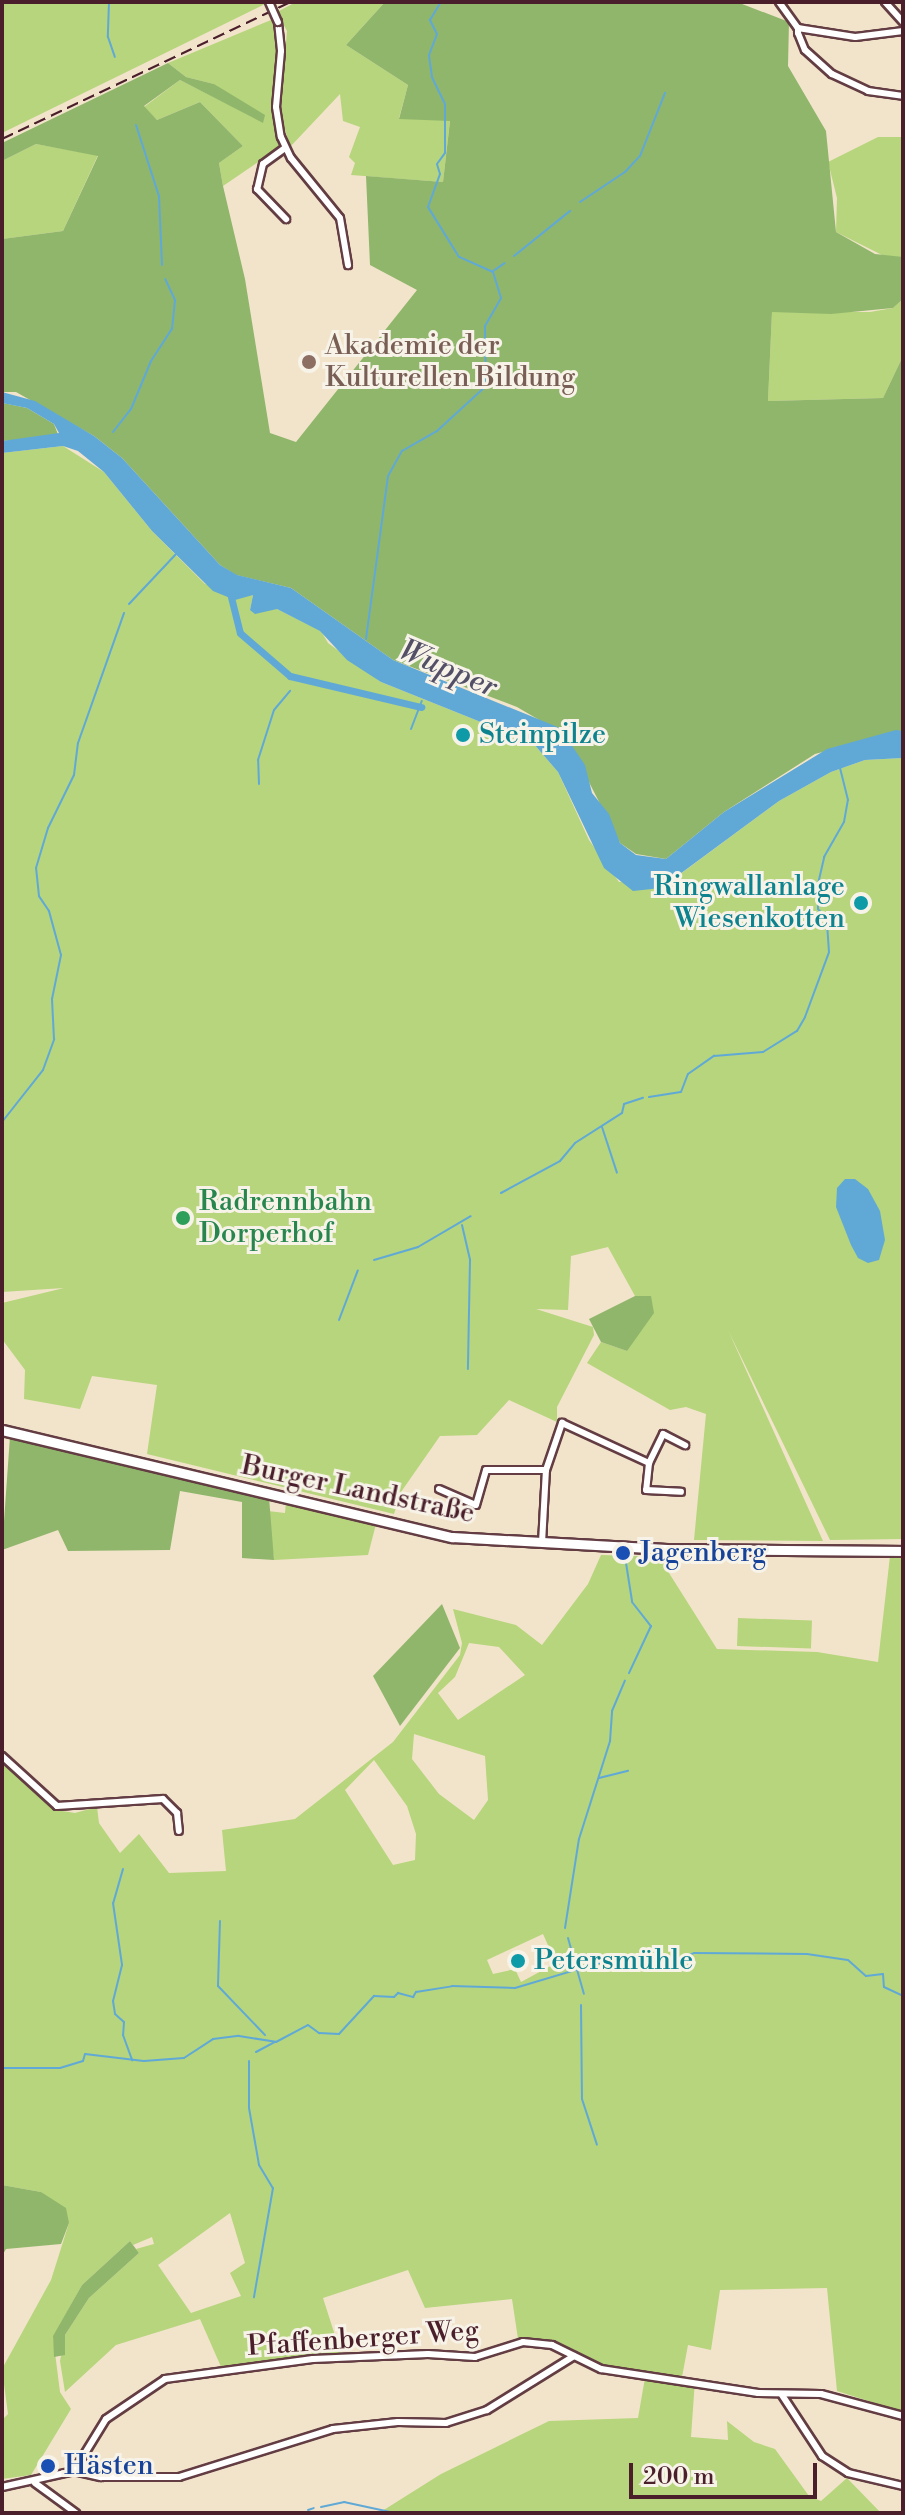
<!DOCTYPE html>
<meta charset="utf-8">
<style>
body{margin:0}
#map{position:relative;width:905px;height:2515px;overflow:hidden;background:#f2e4ca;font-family:"Libre Bodoni",serif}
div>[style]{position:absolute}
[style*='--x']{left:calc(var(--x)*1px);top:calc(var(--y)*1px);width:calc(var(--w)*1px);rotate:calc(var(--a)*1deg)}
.green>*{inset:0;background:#b6d57c;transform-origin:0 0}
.forest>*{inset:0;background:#90b66c}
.water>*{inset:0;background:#60a9d7}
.stream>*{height:2px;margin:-1px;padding:0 1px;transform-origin:1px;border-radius:1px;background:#60a9d7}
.canal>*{height:7px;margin:-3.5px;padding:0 3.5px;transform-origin:3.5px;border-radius:3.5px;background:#60a9d7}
.roads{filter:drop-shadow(2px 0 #633d43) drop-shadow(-2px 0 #633d43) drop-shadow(0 2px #633d43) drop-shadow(0 -2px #633d43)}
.minor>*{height:6px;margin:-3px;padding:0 3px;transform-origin:3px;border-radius:3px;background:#fff}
.secondary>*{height:9px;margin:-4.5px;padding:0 4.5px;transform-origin:4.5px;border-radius:4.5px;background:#fff}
.rail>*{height:2px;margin-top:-1px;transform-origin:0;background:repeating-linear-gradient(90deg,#4a1f2b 0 12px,transparent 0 18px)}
.bridges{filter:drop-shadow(2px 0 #633d43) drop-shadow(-2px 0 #633d43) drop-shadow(0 2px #633d43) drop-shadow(0 -2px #633d43)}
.minor-bridge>*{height:6px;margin:-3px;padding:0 3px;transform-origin:3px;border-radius:3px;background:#fff}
.dots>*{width:22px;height:22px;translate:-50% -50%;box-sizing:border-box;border:4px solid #f7f3e8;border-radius:50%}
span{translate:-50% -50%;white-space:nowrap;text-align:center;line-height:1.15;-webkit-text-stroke:6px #f7f3e8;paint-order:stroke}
.education-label{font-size:28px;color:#785e54}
.left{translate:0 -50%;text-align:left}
.culture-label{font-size:28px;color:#0d838f}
.right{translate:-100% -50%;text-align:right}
.leisure-label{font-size:28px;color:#27864d}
.street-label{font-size:28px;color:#4a1f2b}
.transit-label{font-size:28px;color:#164399}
.water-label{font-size:30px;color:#524f67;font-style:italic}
.frame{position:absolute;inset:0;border:4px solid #4a1f2b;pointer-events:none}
.scale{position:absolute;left:629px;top:2463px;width:188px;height:36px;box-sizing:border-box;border:4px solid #4a1f2b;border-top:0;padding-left:10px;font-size:24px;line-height:28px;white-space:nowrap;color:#4a1f2b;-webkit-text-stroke:6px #f7f3e8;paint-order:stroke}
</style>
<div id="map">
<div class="green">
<div style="clip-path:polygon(2px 2px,264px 2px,265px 4px,2px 133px)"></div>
<div style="clip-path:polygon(296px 2px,385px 2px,346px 45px,408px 85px,399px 118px,450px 120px,443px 182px,351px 175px,355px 163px,349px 157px,360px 127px,343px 121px,340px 94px,290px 147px,280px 112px,287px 31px,277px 12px)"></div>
<div style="clip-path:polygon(271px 20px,277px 33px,273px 107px,280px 147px,223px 186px,219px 163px,243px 146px,200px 102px,157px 120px,144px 107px,180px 80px,263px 122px,214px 84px,186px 77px,168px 63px)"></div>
<div style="clip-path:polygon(878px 137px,903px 137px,903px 257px,890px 259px,836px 232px,837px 198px,828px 162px)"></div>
<div style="clip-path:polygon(36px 144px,98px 155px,63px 231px,2px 239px,2px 161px)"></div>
<div style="clip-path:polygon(903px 299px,903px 356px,883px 398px,768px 401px,772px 312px,870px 312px,893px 308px)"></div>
<div style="clip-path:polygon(63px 446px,104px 472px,152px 531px,205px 584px,253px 595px,250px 610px,277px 609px,321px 631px,328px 643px,381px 682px,533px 743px,558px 772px,589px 840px,619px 882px,679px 875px,779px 801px,831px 772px,865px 760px,903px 758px,903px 1539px,830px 1540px,728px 1330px,823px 1541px,694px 1540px,706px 1414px,686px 1407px,670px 1410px,587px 1363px,601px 1342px,627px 1351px,651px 1296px,635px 1296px,608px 1247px,571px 1256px,568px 1310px,536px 1309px,593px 1327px,594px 1335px,557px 1407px,557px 1422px,509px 1400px,477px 1435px,440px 1436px,401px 1492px,394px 1514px,147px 1454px,157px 1385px,92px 1376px,80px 1409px,24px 1399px,25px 1370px,2px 1339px,2px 1303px,64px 1288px,2px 1292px,2px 453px)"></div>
<div style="clip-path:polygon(286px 1501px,376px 1524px,368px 1555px,274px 1560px,268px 1511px,285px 1513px)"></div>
<div style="clip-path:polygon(evenodd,601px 1555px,666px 1557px,669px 1573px,717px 1649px,817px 1652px,878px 1662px,890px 1556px,903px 1556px,903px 2412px,837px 2391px,827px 2288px,720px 2290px,711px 2350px,688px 2345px,682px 2377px,695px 2380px,691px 2437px,728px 2440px,727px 2421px,754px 2442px,775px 2449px,809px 2496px,821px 2501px,847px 2478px,881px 2513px,379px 2513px,441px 2474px,549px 2421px,638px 2418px,646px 2372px,605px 2366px,547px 2341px,518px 2339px,512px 2299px,425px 2308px,408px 2270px,323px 2298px,341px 2354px,222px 2369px,200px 2319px,116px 2345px,65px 2392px,60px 2361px,65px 2335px,89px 2298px,139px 2253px,136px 2249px,154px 2244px,152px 2237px,133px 2245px,130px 2241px,82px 2285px,53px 2337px,60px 2392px,71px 2409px,31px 2475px,2px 2479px,2px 2420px,8px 2414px,2px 2369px,51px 2280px,69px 2223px,41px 2192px,2px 2185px,2px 1762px,56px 1810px,75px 1813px,97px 1807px,99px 1823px,120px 1853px,139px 1834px,169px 1873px,226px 1871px,222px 1830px,295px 1819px,393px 1742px,460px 1655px,462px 1643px,453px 1609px,516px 1625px,542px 1645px,588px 1584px,601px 1555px,469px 1643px,499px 1647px,525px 1675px,458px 1720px,438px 1693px,455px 1677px,469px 1643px,601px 1555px,414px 1734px,485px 1756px,488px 1800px,474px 1820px,439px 1794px,412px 1759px,414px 1734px,601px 1555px,374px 1760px,407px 1806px,416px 1834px,415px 1860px,393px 1865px,345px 1790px,374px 1760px,601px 1555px,543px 1934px,556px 1963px,521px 1982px,515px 1969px,493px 1974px,487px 1960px,543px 1934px,601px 1555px,230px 2213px,245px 2263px,230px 2273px,241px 2296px,191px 2313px,158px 2265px,230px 2213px)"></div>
<div style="left:738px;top:1618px;width:74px;height:28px;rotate:2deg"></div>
</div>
<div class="forest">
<div style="clip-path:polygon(385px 2px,737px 2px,789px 22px,788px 66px,826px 131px,836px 232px,875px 254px,903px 257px,903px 299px,893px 308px,831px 314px,772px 312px,768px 401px,883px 398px,903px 356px,903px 731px,815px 754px,724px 812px,666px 859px,636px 854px,620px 843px,565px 735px,517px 707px,393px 660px,291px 588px,236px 575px,220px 565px,122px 458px,94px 436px,16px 392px,2px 392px,2px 239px,63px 231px,98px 156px,36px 144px,2px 161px,2px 143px,168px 63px,186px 77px,214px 84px,265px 115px,263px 123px,180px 80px,144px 106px,157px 120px,200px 102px,243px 146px,219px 163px,223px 186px,245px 279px,270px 433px,296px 442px,417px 290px,370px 265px,366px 176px,443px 182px,450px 121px,399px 119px,408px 85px,346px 45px)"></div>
<div style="clip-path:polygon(3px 403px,27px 408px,54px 424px,59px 437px,2px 441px)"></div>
<div style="clip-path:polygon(635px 1296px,651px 1296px,654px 1313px,627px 1351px,601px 1342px,589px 1319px)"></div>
<div style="clip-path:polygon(10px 1436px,269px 1497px,274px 1560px,242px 1558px,242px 1502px,180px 1491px,170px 1550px,68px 1551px,58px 1530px,2px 1550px)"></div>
<div style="clip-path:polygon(442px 1604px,460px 1648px,400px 1726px,373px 1676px)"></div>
<div style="clip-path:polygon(2px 2185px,41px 2192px,66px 2208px,69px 2223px,61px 2244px,6px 2249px,2px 2256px)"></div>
<div style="clip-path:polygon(130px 2241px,139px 2253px,89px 2298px,65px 2335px,65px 2355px,54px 2357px,53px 2336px,82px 2285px)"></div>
</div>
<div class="water">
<div style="clip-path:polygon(2px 392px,35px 401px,94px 436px,122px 458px,220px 565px,237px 575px,291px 588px,393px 660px,560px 728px,585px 765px,592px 793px,609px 814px,620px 843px,636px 855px,666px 859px,724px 812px,827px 749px,896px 730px,903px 731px,903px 758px,865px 760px,831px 772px,779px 801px,661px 888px,633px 891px,604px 868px,558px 772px,533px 743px,381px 682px,347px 660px,320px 631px,277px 609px,255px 614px,250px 610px,253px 595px,235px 600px,213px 591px,152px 531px,104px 472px,78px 451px,63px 446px,2px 453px,2px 441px,59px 433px,54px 424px,27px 408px,2px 403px)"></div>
<div style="clip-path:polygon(845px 1179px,855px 1179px,868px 1189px,880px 1211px,885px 1240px,879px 1260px,868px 1263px,858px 1258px,851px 1245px,836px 1207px,837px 1188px)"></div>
</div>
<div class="stream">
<div style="--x:109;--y:2;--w:35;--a:92"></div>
<div style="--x:108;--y:37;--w:21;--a:71"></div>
<div style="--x:136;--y:125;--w:75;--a:72.1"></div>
<div style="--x:159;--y:196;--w:69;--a:87.5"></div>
<div style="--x:580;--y:202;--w:54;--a:-33.7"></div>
<div style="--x:625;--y:172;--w:22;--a:-47"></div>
<div style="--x:640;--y:156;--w:68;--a:-68.4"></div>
<div style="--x:514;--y:256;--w:72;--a:-38.8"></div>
<div style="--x:493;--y:271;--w:14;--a:-34"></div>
<div style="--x:113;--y:432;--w:29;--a:-52"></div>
<div style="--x:131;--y:409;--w:52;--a:-67.4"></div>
<div style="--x:151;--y:361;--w:38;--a:-57"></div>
<div style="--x:172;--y:329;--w:29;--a:-84"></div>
<div style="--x:175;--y:300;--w:23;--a:-115"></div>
<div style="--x:129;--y:604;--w:70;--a:-46.7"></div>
<div style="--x:366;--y:639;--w:164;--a:-82.3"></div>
<div style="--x:388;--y:476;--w:29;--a:-61"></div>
<div style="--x:402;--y:451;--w:40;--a:-29.7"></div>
<div style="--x:437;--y:431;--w:67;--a:-42.6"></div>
<div style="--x:486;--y:386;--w:60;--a:-91"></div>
<div style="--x:485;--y:326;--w:32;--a:-60"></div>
<div style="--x:501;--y:298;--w:27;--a:-107"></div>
<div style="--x:493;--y:272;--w:37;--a:-156"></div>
<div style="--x:459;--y:257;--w:59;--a:-121.8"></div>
<div style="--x:428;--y:207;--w:35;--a:-70"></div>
<div style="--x:440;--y:174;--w:10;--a:-107"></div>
<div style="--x:437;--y:164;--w:14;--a:-54"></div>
<div style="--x:445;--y:153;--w:49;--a:-90"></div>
<div style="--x:445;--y:104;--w:30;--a:-116"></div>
<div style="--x:432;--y:77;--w:22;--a:-98"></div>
<div style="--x:429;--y:55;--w:22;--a:-69"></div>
<div style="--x:437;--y:34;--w:16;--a:-117"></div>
<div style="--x:430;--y:20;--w:21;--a:-59"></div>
<div style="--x:411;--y:729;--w:30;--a:-69"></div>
<div style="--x:259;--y:784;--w:24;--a:-92"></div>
<div style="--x:258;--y:760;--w:52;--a:-72.3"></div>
<div style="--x:274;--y:710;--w:25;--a:-50"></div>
<div style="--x:649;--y:1097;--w:32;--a:-9"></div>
<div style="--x:681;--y:1092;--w:19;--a:-69"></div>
<div style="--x:688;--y:1074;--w:32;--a:-35"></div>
<div style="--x:714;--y:1056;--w:49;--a:-4.7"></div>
<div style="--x:763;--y:1052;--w:40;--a:-32"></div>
<div style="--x:797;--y:1031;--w:16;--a:-60"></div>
<div style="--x:805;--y:1017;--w:69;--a:-69.7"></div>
<div style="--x:829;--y:952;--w:32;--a:-94"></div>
<div style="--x:827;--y:920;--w:14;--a:-129"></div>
<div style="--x:818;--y:909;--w:25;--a:-90"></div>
<div style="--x:818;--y:884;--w:28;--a:-77"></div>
<div style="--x:824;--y:857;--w:40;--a:-60.3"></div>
<div style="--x:844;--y:822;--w:22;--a:-80"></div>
<div style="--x:848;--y:800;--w:34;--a:-104"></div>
<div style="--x:2;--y:1122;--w:66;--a:-51.7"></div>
<div style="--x:43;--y:1070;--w:33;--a:-70"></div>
<div style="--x:54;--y:1039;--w:40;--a:-92.9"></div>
<div style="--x:52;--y:999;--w:45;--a:-78.4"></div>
<div style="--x:61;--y:955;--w:46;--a:-105.3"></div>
<div style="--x:49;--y:911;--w:18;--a:-124"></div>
<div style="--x:39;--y:896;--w:28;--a:-96"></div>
<div style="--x:36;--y:868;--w:42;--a:-73.3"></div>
<div style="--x:48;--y:828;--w:59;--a:-63.9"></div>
<div style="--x:74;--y:775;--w:32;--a:-83"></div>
<div style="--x:78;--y:743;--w:138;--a:-70.5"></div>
<div style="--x:602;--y:1127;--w:48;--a:71.9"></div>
<div style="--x:501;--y:1193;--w:67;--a:-28.5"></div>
<div style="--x:560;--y:1161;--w:23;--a:-50"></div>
<div style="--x:575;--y:1143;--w:56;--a:-32.6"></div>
<div style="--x:622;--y:1113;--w:9;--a:-77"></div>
<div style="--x:624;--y:1104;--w:20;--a:-18"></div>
<div style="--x:462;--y:1225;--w:36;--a:77"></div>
<div style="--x:470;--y:1260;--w:109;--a:91.1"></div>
<div style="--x:374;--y:1260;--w:46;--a:-16.5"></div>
<div style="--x:418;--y:1247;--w:61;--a:-30.3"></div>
<div style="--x:339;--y:1320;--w:53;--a:-69.2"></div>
<div style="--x:626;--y:1563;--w:39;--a:81"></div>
<div style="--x:632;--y:1602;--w:31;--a:52"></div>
<div style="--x:651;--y:1626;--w:52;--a:115.1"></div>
<div style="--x:599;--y:1778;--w:30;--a:-14"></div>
<div style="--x:123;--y:1869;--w:35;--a:106"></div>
<div style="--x:113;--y:1903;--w:63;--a:81.7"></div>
<div style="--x:122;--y:1965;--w:37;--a:104"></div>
<div style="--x:113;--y:2001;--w:13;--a:81"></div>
<div style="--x:115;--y:2014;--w:12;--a:42"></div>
<div style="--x:124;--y:2022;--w:13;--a:94"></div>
<div style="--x:123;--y:2035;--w:27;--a:70"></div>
<div style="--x:220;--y:1921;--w:65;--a:91.8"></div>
<div style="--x:218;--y:1986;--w:68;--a:46.2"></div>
<div style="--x:565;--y:1928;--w:90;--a:-81.1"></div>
<div style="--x:579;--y:1839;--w:103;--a:-72.4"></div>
<div style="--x:610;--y:1741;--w:30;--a:-86"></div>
<div style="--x:612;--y:1711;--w:33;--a:-67"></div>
<div style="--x:568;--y:1938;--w:58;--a:74.1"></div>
<div style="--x:581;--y:2005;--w:94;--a:89.4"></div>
<div style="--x:582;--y:2099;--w:48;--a:71.9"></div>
<div style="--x:256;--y:2052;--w:21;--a:-28"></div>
<div style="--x:249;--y:2061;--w:47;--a:90"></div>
<div style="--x:249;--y:2108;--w:58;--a:80"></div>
<div style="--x:259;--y:2165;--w:27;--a:59"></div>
<div style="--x:273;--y:2188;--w:111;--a:99.9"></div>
<div style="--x:2;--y:2068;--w:58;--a:0"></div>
<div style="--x:60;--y:2068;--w:24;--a:-17"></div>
<div style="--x:83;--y:2061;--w:7;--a:-74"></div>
<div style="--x:85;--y:2054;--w:59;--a:6.8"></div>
<div style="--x:144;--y:2061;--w:40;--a:-4.3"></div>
<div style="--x:184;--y:2058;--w:35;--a:-33"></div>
<div style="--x:213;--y:2039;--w:26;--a:-7"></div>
<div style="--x:239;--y:2036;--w:37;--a:9"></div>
<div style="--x:276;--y:2042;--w:36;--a:-28"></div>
<div style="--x:308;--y:2025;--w:14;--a:36"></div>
<div style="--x:319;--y:2033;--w:20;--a:3"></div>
<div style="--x:339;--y:2034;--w:52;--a:-47.4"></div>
<div style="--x:374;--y:1996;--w:20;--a:3"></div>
<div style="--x:394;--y:1997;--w:6;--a:-45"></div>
<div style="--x:398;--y:1993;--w:16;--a:15"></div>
<div style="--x:413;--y:1997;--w:6;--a:-59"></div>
<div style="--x:416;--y:1992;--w:36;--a:-9"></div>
<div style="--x:452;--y:1986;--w:63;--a:1.8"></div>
<div style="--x:515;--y:1988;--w:88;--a:-16.6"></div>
<div style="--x:599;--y:1963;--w:14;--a:30"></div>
<div style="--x:611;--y:1970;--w:17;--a:-36"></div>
<div style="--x:625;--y:1960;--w:38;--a:7"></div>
<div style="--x:663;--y:1965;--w:33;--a:-21"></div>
<div style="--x:694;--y:1953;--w:113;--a:0.5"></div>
<div style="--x:807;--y:1954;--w:41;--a:8.3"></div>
<div style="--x:848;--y:1960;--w:24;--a:42"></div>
<div style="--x:866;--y:1976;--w:17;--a:-7"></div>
<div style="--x:883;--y:1974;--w:13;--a:86"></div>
<div style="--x:884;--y:1987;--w:21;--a:25"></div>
<div style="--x:321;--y:2507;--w:24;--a:-12"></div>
<div style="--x:344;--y:2502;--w:52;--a:12.2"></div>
<div style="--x:308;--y:2510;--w:6;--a:-18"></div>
</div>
<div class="canal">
<div style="--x:229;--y:589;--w:45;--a:76"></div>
<div style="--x:240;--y:633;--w:66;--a:40.7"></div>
<div style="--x:290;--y:676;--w:135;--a:13.3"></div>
</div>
<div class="roads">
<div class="minor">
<div style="--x:779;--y:2;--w:32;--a:54"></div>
<div style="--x:885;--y:2;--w:27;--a:48"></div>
<div style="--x:278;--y:22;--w:29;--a:84"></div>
<div style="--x:281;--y:51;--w:56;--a:95.1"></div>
<div style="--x:276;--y:107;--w:30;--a:81"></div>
<div style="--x:281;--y:137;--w:23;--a:65"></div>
<div style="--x:291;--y:158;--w:77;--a:50.8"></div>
<div style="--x:340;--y:218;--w:48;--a:80.3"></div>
<div style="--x:903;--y:31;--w:48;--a:172.9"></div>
<div style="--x:855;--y:37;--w:58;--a:-171"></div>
<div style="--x:798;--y:28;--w:5;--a:90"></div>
<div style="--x:798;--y:33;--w:18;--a:68"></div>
<div style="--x:805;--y:50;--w:36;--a:42"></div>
<div style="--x:832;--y:74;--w:40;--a:25"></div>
<div style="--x:868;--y:91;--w:35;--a:8"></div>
<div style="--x:285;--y:148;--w:27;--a:144"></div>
<div style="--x:263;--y:164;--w:26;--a:103"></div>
<div style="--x:257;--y:189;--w:42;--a:46"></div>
<div style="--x:649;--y:1463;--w:27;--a:96"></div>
<div style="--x:646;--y:1490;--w:35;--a:3"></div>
<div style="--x:439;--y:1489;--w:40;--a:23.4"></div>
<div style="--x:476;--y:1505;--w:36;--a:-74"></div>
<div style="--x:486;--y:1470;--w:60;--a:0"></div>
<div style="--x:542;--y:1543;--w:73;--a:-86.9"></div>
<div style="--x:546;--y:1470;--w:50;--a:-71.2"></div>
<div style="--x:562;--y:1423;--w:96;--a:24.7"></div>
<div style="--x:649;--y:1463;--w:32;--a:-64"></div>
<div style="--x:663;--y:1434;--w:25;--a:27"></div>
<div style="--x:2;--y:1756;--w:74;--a:42.3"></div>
<div style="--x:57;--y:1806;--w:106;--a:-3.8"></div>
<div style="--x:163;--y:1799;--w:20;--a:45"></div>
<div style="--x:177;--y:1813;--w:18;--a:84"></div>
<div style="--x:782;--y:2395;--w:73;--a:56.7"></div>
<div style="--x:822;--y:2456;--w:31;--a:33"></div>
<div style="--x:848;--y:2473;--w:57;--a:13.3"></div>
<div style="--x:74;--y:2471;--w:28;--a:13"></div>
<div style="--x:101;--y:2477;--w:78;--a:0"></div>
<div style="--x:179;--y:2477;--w:161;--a:-17.3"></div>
<div style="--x:333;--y:2429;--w:65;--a:-6.1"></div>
<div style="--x:398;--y:2422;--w:48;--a:1.2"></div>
<div style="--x:446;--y:2423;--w:43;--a:-17.6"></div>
<div style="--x:487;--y:2410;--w:102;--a:-31.8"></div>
<div style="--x:35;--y:2483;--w:51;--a:36.2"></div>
<div style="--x:2;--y:2487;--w:74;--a:-12.5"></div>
<div style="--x:74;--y:2471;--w:61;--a:-58.4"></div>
<div style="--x:106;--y:2419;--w:71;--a:-34.1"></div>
<div style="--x:165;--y:2379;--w:149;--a:-7.7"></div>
<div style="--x:313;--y:2359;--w:115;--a:-2.5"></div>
<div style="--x:428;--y:2354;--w:47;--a:3.7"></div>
<div style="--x:475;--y:2357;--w:50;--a:-17.4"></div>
<div style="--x:523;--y:2342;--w:29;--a:6"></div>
<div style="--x:552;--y:2345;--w:55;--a:26.1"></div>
<div style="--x:601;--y:2369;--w:159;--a:8.7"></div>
<div style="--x:758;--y:2393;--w:63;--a:0.9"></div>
<div style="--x:821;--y:2394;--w:85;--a:15"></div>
</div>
<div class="secondary">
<div style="--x:2;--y:1430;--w:463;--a:13.4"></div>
<div style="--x:452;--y:1537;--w:215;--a:3.2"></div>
<div style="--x:667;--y:1549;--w:236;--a:0.5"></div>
</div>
</div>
<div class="rail">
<div style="--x:2;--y:139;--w:320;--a:-25.4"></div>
</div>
<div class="bridges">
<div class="minor-bridge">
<div style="--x:269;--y:2;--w:22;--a:66"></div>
</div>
</div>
<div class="dots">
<div style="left:309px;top:362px;background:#8d6e63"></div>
<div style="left:463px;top:735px;background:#0f9aa8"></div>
<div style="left:861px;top:903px;background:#0f9aa8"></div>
<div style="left:183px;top:1218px;background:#2e9e5b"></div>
<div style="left:623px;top:1553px;background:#1a4fb4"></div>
<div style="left:518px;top:1961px;background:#0f9aa8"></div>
<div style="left:48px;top:2466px;background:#1a4fb4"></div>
</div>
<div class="education-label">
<span class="left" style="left:325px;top:362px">Akademie der<br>Kulturellen Bildung</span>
</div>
<div class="culture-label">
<span class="left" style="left:479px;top:735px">Steinpilze</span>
<span class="right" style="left:845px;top:903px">Ringwallanlage<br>Wiesenkotten</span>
<span class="left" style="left:534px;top:1961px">Petersmühle</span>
</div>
<div class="leisure-label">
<span class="left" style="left:199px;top:1218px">Radrennbahn<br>Dorperhof</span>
</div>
<div class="street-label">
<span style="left:358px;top:1490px;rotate:12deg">Burger Landstraße</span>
<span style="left:363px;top:2339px;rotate:-4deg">Pfaffenberger Weg</span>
</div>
<div class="transit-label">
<span class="left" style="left:639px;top:1553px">Jagenberg</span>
<span class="left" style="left:64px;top:2466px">Hästen</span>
</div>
<div class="water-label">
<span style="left:448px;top:669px;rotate:23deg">Wupper</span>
</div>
<div class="frame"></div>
<div class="scale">200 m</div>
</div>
